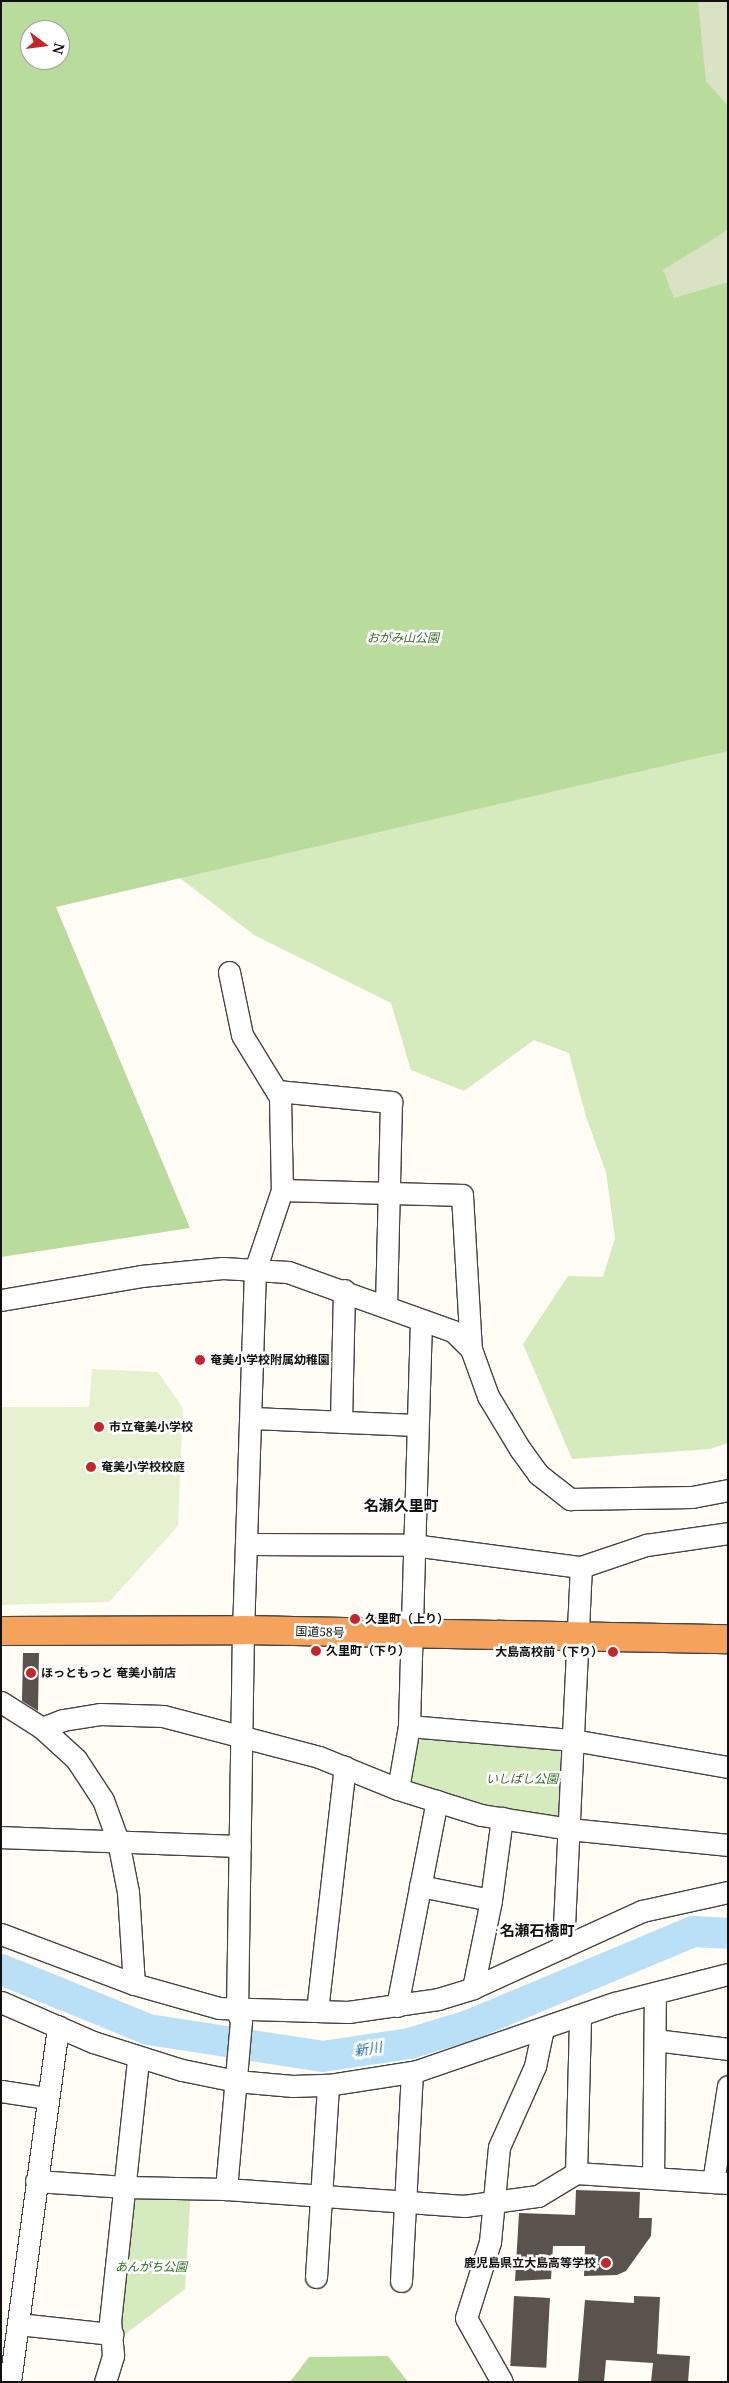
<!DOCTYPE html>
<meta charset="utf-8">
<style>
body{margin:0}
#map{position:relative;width:729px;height:2383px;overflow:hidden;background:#fffdf5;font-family:"Noto Serif","Noto Sans JP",serif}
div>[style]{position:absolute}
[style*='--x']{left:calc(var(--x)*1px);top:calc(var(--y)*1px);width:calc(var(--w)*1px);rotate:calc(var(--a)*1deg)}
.green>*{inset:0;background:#d5ebbd}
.forest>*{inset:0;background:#b9dc9c}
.cemetery>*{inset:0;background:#d9e3c4}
.pitch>*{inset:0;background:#e6f2cf}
.river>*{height:31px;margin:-15.5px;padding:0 15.5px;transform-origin:15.5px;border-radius:15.5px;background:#b9e0f7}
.building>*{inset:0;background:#5a524d;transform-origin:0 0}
.roads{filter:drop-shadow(1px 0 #444) drop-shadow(-1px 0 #444) drop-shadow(0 1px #444) drop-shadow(0 -1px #444)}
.street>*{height:21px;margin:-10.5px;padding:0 10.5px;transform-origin:10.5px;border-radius:10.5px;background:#fff}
.highway>*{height:28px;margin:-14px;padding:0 14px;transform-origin:14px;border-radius:14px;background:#f5a25d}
.dots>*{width:14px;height:14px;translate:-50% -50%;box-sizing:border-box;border:2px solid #fff;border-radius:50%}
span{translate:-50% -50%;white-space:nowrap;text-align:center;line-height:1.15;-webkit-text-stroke:5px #fff;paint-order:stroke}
.park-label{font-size:12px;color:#2f6b1f;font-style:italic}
.poi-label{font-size:12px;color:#111;font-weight:700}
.left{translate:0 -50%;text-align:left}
.right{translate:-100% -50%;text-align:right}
.street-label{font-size:12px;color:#111}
.water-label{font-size:14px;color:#1768a6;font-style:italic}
.quarter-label{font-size:15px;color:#111;font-weight:700}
.frame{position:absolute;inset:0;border:2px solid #111;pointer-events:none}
.north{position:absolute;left:20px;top:20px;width:50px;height:50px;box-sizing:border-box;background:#fff;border:1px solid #a0a0a0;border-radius:50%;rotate:105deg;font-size:14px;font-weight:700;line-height:20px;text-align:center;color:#111}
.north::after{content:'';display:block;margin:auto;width:18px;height:22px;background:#c4262e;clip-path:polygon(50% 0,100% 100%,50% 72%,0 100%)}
</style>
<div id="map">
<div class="green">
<div style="clip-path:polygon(728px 123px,728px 1443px,710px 1449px,572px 1459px,523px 1344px,568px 1276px,603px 1277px,615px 1238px,606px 1172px,586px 1117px,569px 1053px,534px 1040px,464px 1091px,411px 1070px,391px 1003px,254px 935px,167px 868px)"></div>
<div style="clip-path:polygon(413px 1730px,568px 1743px,564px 1827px,404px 1789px)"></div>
<div style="clip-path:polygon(125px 2187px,191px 2188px,185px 2289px,120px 2338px)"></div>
</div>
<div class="forest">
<div style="clip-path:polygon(evenodd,1px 1px,728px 1px,728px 751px,56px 907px,190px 1228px,1px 1257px,1px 1px,30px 30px,60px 30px,60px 60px,30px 60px,30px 30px)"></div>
<div style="clip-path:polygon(388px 2356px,408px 2382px,290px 2382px,309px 2357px)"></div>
</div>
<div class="cemetery">
<div style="clip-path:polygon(698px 1px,728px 1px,728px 106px,706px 81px)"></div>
<div style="clip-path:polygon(728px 230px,728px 282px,674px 298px,663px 270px)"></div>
</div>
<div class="pitch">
<div style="clip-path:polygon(92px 1369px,158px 1372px,183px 1408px,178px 1526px,109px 1602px,1px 1605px,1px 1407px,89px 1407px)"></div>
</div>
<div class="river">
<div style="--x:1;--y:1969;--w:159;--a:22.2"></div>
<div style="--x:148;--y:2029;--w:176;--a:8.8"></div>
<div style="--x:322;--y:2056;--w:88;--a:-8.5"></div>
<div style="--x:409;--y:2043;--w:62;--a:-17"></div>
<div style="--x:468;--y:2025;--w:244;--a:-22.7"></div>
<div style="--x:693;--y:1931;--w:35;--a:3"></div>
</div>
<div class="building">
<div style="clip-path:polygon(23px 1653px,39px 1653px,38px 1711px,22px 1701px)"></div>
<div style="clip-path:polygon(576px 2190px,640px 2192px,639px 2218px,652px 2218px,651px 2236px,626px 2271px,617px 2275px,584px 2276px,585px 2246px,553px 2246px,551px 2279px,515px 2281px,519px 2213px,575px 2215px)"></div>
<div style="left:514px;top:2296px;width:36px;height:70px;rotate:3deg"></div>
<div style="clip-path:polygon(634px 2296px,660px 2297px,657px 2354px,690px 2356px,688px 2382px,651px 2382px,653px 2363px,606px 2360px,604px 2382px,578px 2382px,585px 2300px,634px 2303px)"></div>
</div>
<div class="roads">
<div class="street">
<div style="--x:229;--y:972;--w:64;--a:78.3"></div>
<div style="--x:242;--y:1035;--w:73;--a:58.5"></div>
<div style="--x:280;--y:1097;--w:93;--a:88.8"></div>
<div style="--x:282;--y:1190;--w:84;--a:108.6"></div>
<div style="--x:255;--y:1270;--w:360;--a:91.9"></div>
<div style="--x:243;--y:1630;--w:381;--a:90.9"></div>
<div style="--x:237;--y:2011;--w:11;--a:68"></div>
<div style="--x:241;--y:2021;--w:169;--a:95.1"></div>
<div style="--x:226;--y:2189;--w:239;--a:4.1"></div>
<div style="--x:464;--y:2206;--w:75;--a:-7.7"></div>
<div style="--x:538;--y:2196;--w:44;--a:-31.2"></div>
<div style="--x:576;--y:2173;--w:152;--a:3.8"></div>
<div style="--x:277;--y:1091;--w:115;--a:5.5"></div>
<div style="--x:391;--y:1102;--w:204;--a:91.4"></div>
<div style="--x:282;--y:1190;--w:180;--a:1.6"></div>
<div style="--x:462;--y:1195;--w:154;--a:86.7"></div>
<div style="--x:1;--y:1300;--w:142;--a:-9.7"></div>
<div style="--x:141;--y:1276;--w:82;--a:-5.6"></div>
<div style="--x:223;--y:1268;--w:65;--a:3.5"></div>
<div style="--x:288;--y:1272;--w:175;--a:19.7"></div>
<div style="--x:453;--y:1331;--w:25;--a:45"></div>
<div style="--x:471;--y:1349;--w:50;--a:70.1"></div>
<div style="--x:488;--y:1396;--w:62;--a:58.9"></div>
<div style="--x:520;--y:1449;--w:31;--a:54"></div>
<div style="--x:538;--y:1474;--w:41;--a:38"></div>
<div style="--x:570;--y:1499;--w:122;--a:-0.9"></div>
<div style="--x:692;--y:1497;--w:37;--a:-11"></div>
<div style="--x:421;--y:1320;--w:406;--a:91.7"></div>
<div style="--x:409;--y:1726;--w:165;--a:4.9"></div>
<div style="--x:573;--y:1740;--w:157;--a:9.9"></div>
<div style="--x:251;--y:1418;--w:166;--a:2.4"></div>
<div style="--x:341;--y:1422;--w:132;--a:-88.7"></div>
<div style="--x:248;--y:1544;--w:165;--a:0.3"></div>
<div style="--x:413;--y:1545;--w:169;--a:7.5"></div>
<div style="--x:581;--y:1567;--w:69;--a:-18.7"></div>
<div style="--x:646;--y:1545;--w:83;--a:-8.3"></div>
<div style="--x:1;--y:1702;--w:49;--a:32.4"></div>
<div style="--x:42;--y:1728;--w:22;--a:-21"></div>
<div style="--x:63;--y:1720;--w:37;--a:-9"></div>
<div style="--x:100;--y:1714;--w:63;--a:1.8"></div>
<div style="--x:163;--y:1716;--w:161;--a:14.7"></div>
<div style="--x:319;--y:1757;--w:85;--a:22.1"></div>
<div style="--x:398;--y:1789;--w:87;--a:17.4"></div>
<div style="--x:481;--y:1815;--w:89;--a:9"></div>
<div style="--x:569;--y:1829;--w:160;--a:5.7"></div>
<div style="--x:42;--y:1728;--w:46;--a:42.4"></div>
<div style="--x:76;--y:1759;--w:49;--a:56.6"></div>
<div style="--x:103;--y:1800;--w:44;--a:69.9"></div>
<div style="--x:118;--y:1841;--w:52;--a:78.9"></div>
<div style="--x:128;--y:1892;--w:92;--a:86.3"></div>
<div style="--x:398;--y:1789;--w:64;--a:-80.1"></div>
<div style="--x:1;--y:1837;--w:239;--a:2.2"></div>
<div style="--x:420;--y:1886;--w:72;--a:11.2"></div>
<div style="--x:1;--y:1934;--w:142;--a:20.6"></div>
<div style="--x:134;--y:1984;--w:88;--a:15.8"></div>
<div style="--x:219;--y:2008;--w:129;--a:1.8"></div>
<div style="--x:348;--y:2012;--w:91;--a:-8.2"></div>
<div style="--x:438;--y:1999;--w:37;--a:-17"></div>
<div style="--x:473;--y:1988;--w:186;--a:-24.5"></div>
<div style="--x:642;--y:1911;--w:88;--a:-12.5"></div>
<div style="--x:563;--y:1947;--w:380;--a:-87.3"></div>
<div style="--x:473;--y:1988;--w:90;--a:-78.4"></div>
<div style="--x:491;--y:1900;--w:83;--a:-82.4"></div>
<div style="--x:1;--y:2002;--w:100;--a:23.5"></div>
<div style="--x:93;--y:2042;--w:93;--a:17.5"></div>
<div style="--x:182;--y:2070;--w:55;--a:11.5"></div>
<div style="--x:236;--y:2081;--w:57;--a:5"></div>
<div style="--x:293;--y:2086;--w:35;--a:-2"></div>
<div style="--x:328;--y:2085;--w:90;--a:-8.9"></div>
<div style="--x:417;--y:2071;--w:209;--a:-19"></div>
<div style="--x:615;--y:2003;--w:117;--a:-14.4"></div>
<div style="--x:397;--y:2006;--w:209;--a:-79"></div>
<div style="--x:317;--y:2011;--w:246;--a:-83.5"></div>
<div style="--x:655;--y:2040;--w:74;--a:7"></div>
<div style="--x:1;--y:2091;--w:47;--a:8.7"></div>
<div style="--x:576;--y:2173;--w:158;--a:-88.5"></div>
<div style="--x:653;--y:2178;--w:185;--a:-89.4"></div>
<div style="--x:36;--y:2181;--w:89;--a:3.9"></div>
<div style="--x:125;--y:2187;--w:101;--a:1.1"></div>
<div style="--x:713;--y:2182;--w:97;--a:-81.1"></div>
<div style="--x:316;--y:2277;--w:192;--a:-86.4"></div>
<div style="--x:401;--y:2281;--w:209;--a:-87"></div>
<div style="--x:18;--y:2324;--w:95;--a:6.1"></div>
<div style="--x:10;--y:2382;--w:359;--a:-82.3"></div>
<div style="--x:105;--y:2382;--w:28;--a:-73"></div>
<div style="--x:113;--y:2355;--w:33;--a:-95"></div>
<div style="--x:110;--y:2322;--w:265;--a:-83.9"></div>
<div style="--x:502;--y:2382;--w:73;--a:-119.4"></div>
<div style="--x:466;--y:2318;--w:80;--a:-72.5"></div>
<div style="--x:490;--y:2242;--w:95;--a:-84.6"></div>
<div style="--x:499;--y:2147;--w:89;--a:-66"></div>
<div style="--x:535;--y:2066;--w:39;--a:-78"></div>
</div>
<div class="highway">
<div style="--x:1;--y:1631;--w:242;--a:-0.2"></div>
<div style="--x:243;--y:1630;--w:485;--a:1.1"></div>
</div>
</div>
<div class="dots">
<div style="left:200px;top:1360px;background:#c4262e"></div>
<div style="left:99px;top:1427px;background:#c4262e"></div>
<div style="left:91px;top:1467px;background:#c4262e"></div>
<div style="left:355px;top:1619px;background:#c4262e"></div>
<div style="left:316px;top:1651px;background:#c4262e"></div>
<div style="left:613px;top:1652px;background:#c4262e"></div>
<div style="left:31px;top:1673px;background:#c4262e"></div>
<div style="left:606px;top:2263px;background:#c4262e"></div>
</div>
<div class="park-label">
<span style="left:403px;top:638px">おがみ山公園</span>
<span style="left:522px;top:1779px">いしばし公園</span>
<span style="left:151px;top:2267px">あんがち公園</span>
</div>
<div class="poi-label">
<span class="left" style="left:210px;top:1360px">奄美小学校附属幼稚園</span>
<span class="left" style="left:109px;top:1427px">市立奄美小学校</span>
<span class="left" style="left:101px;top:1467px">奄美小学校校庭</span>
<span class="left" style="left:365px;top:1619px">久里町（上り）</span>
<span class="left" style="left:326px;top:1651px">久里町（下り）</span>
<span class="right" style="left:603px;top:1652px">大島高校前（下り）</span>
<span class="left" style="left:41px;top:1673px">ほっともっと 奄美小前店</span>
<span class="right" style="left:596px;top:2263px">鹿児島県立大島高等学校</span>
</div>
<div class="street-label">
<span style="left:320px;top:1632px;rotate:2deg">国道58号</span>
</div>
<div class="water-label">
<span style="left:368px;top:2049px;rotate:-9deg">新川</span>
</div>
<div class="quarter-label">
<span style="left:401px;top:1506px">名瀬久里町</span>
<span style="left:537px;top:1931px">名瀬石橋町</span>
</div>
<div class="frame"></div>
<div class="north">N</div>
</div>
